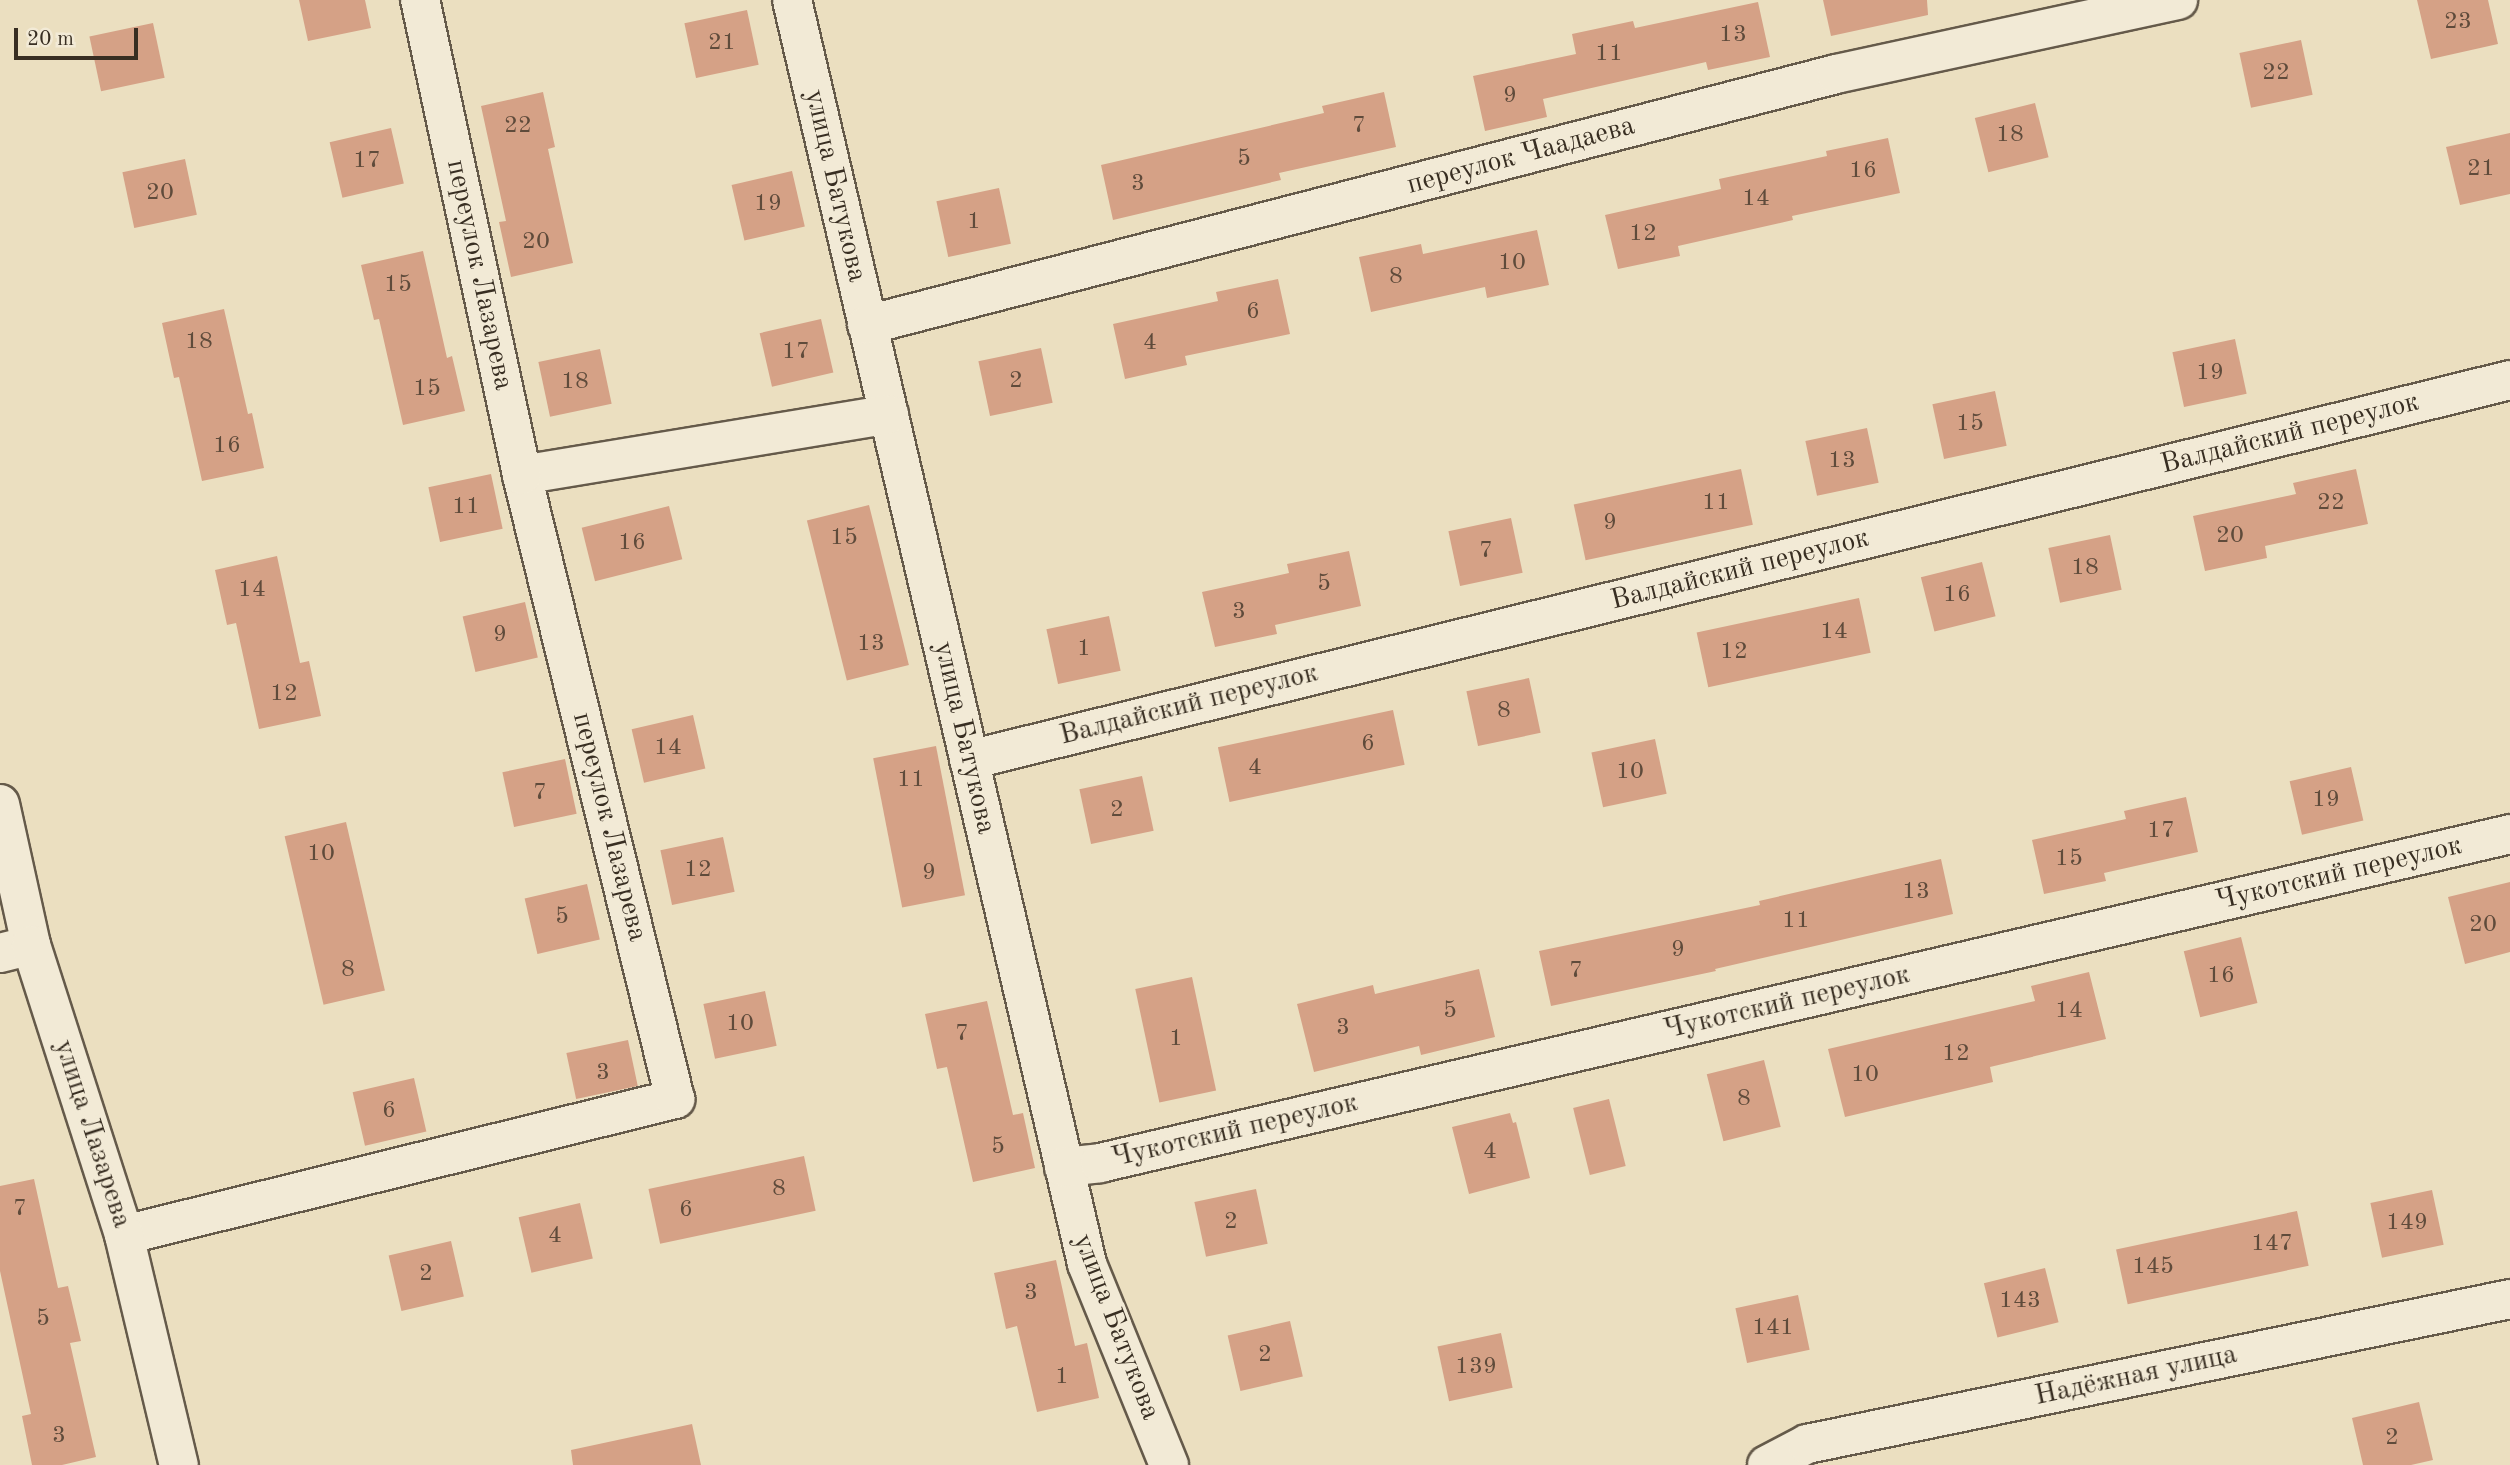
<!DOCTYPE html>
<meta charset="utf-8">
<style>
body{margin:0}
#map{position:relative;width:2510px;height:1465px;overflow:hidden;background:#ebdfc0;font-family:"Old Standard TT",serif}
div>[style]{position:absolute}
[style*='--x']{left:calc(var(--x)*1px);top:calc(var(--y)*1px);width:calc(var(--w)*1px);rotate:calc(var(--a)*1deg)}
.building>*{inset:0;background:#d5a186;transform-origin:0 0}
.roads{filter:drop-shadow(2px 0 #655a4a) drop-shadow(-2px 0 #655a4a) drop-shadow(0 2px #655a4a) drop-shadow(0 -2px #655a4a)}
.street>*{height:38px;margin:-19px;padding:0 19px;transform-origin:19px;border-radius:19px;background:#f2ead6}
.secondary>*{height:38px;margin:-19px;padding:0 19px;transform-origin:19px;border-radius:19px;background:#f2ead6}
span{translate:-50% -50%;white-space:nowrap;text-align:center;line-height:1.15;-webkit-text-stroke:6px #f2ead6;paint-order:stroke}
.number-label{font-size:24px;color:#5f4b3b}
.number-label span{-webkit-text-stroke-width:0}
.street-label{font-size:28px;color:#382e22}
.scale{position:absolute;left:14px;top:28px;width:124px;height:32px;box-sizing:border-box;border:4px solid #382e22;border-top:0;padding-left:9px;font-size:21px;line-height:24px;white-space:nowrap;color:#382e22;-webkit-text-stroke:5px #f2ead6;paint-order:stroke}
</style>
<div id="map">
<div class="building">
<div style="clip-path:polygon(299px 0,365px 0,371px 28px,308px 41px)"></div>
<div style="clip-path:polygon(1823px 0,1927px 0,1928px 15px,1831px 36px)"></div>
<div style="clip-path:polygon(2417px 0,2488px 0,2498px 44px,2431px 59px)"></div>
<div style="clip-path:polygon(1758px 2px,1770px 57px,1708px 70px,1706px 62px,1543px 99px,1547px 117px,1485px 131px,1473px 76px,1576px 54px,1572px 34px,1633px 21px,1635px 28px)"></div>
<div style="left:747px;top:10px;width:56px;height:64px;rotate:78deg"></div>
<div style="left:153px;top:23px;width:56px;height:65px;rotate:78deg"></div>
<div style="left:2301px;top:40px;width:56px;height:63px;rotate:78deg"></div>
<div style="clip-path:polygon(543px 92px,555px 147px,548px 149px,573px 263px,511px 277px,499px 222px,506px 221px,481px 106px)"></div>
<div style="clip-path:polygon(1384px 92px,1396px 147px,1279px 173px,1281px 180px,1113px 220px,1101px 165px,1324px 113px,1322px 106px)"></div>
<div style="left:2035px;top:103px;width:56px;height:62px;rotate:76deg"></div>
<div style="left:391px;top:128px;width:57px;height:63px;rotate:77deg"></div>
<div style="clip-path:polygon(2510px 133px,2510px 194px,2460px 205px,2446px 147px)"></div>
<div style="clip-path:polygon(1888px 138px,1900px 193px,1792px 216px,1793px 220px,1678px 246px,1680px 256px,1618px 269px,1605px 215px,1721px 189px,1719px 179px,1827px 156px,1826px 151px)"></div>
<div style="left:185px;top:159px;width:57px;height:64px;rotate:78deg"></div>
<div style="left:792px;top:171px;width:57px;height:62px;rotate:77deg"></div>
<div style="left:999px;top:188px;width:57px;height:64px;rotate:78deg"></div>
<div style="clip-path:polygon(1537px 230px,1549px 285px,1487px 298px,1485px 287px,1371px 312px,1359px 257px,1421px 244px,1423px 254px)"></div>
<div style="clip-path:polygon(423px 251px,447px 358px,452px 356px,465px 411px,403px 425px,379px 319px,374px 320px,361px 265px)"></div>
<div style="clip-path:polygon(1278px 279px,1290px 334px,1185px 356px,1187px 365px,1125px 379px,1113px 324px,1218px 301px,1216px 292px)"></div>
<div style="clip-path:polygon(224px 309px,248px 414px,252px 413px,264px 468px,202px 481px,179px 377px,174px 378px,162px 323px)"></div>
<div style="left:821px;top:319px;width:55px;height:63px;rotate:77deg"></div>
<div style="left:2235px;top:339px;width:56px;height:64px;rotate:78deg"></div>
<div style="left:1041px;top:348px;width:56px;height:64px;rotate:78deg"></div>
<div style="left:600px;top:349px;width:56px;height:63px;rotate:78deg"></div>
<div style="left:1995px;top:391px;width:56px;height:64px;rotate:78deg"></div>
<div style="left:1867px;top:428px;width:56px;height:63px;rotate:78deg"></div>
<div style="left:1741px;top:469px;width:57px;height:171px;rotate:78deg"></div>
<div style="clip-path:polygon(2356px 469px,2368px 524px,2265px 546px,2267px 558px,2205px 571px,2193px 516px,2296px 494px,2293px 483px)"></div>
<div style="left:491px;top:474px;width:56px;height:64px;rotate:78deg"></div>
<div style="left:869px;top:505px;width:165px;height:64px;rotate:76deg"></div>
<div style="left:669px;top:506px;width:55px;height:90px;rotate:76deg"></div>
<div style="left:1511px;top:518px;width:56px;height:64px;rotate:78deg"></div>
<div style="left:2110px;top:535px;width:56px;height:63px;rotate:78deg"></div>
<div style="clip-path:polygon(1349px 551px,1361px 606px,1275px 625px,1277px 634px,1215px 647px,1202px 592px,1289px 573px,1287px 564px)"></div>
<div style="clip-path:polygon(277px 556px,300px 663px,309px 661px,321px 716px,259px 729px,236px 623px,227px 625px,215px 570px)"></div>
<div style="left:1982px;top:562px;width:56px;height:63px;rotate:76deg"></div>
<div style="left:1859px;top:598px;width:56px;height:166px;rotate:78deg"></div>
<div style="left:525px;top:602px;width:57px;height:64px;rotate:77deg"></div>
<div style="left:1109px;top:616px;width:56px;height:64px;rotate:78deg"></div>
<div style="left:1529px;top:678px;width:56px;height:64px;rotate:78deg"></div>
<div style="left:1393px;top:710px;width:56px;height:179px;rotate:78deg"></div>
<div style="left:693px;top:715px;width:55px;height:63px;rotate:77deg"></div>
<div style="left:1655px;top:739px;width:56px;height:65px;rotate:78deg"></div>
<div style="left:936px;top:746px;width:152px;height:64px;rotate:79deg"></div>
<div style="left:565px;top:759px;width:56px;height:64px;rotate:78deg"></div>
<div style="left:2351px;top:767px;width:55px;height:63px;rotate:77deg"></div>
<div style="left:1142px;top:776px;width:56px;height:64px;rotate:78deg"></div>
<div style="clip-path:polygon(2186px 797px,2198px 852px,2104px 873px,2106px 881px,2044px 894px,2032px 840px,2126px 819px,2124px 811px)"></div>
<div style="left:346px;top:822px;width:173px;height:63px;rotate:77deg"></div>
<div style="left:723px;top:837px;width:56px;height:64px;rotate:78deg"></div>
<div style="clip-path:polygon(1941px 859px,1953px 914px,1715px 969px,1716px 971px,1551px 1006px,1539px 951px,1760px 905px,1759px 901px)"></div>
<div style="clip-path:polygon(2510px 882px,2510px 952px,2465px 964px,2448px 897px)"></div>
<div style="left:587px;top:884px;width:57px;height:64px;rotate:77deg"></div>
<div style="left:2241px;top:937px;width:68px;height:59px;rotate:76deg"></div>
<div style="clip-path:polygon(1479px 969px,1495px 1037px,1421px 1055px,1419px 1046px,1314px 1072px,1297px 1004px,1373px 985px,1375px 994px)"></div>
<div style="clip-path:polygon(2089px 972px,2106px 1039px,1990px 1067px,1993px 1082px,1845px 1117px,1828px 1049px,2035px 1001px,2031px 986px)"></div>
<div style="left:1192px;top:977px;width:116px;height:58px;rotate:78deg"></div>
<div style="left:765px;top:991px;width:56px;height:63px;rotate:78deg"></div>
<div style="clip-path:polygon(987px 1001px,1013px 1115px,1023px 1113px,1035px 1168px,973px 1182px,947px 1067px,937px 1069px,925px 1014px)"></div>
<div style="left:628px;top:1040px;width:47px;height:63px;rotate:78deg"></div>
<div style="left:1764px;top:1060px;width:69px;height:59px;rotate:76deg"></div>
<div style="left:414px;top:1078px;width:55px;height:63px;rotate:77deg"></div>
<div style="left:1609px;top:1099px;width:69px;height:37px;rotate:76deg"></div>
<div style="clip-path:polygon(1510px 1113px,1513px 1123px,1516px 1122px,1530px 1178px,1469px 1194px,1452px 1127px)"></div>
<div style="left:804px;top:1156px;width:56px;height:159px;rotate:78deg"></div>
<div style="clip-path:polygon(34px 1179px,58px 1288px,68px 1286px,81px 1341px,70px 1343px,96px 1457px,62px 1465px,32px 1465px,22px 1416px,31px 1414px,0 1271px,0 1186px)"></div>
<div style="left:1256px;top:1189px;width:56px;height:63px;rotate:78deg"></div>
<div style="left:2432px;top:1190px;width:56px;height:63px;rotate:78deg"></div>
<div style="left:580px;top:1203px;width:57px;height:63px;rotate:77deg"></div>
<div style="left:2297px;top:1211px;width:56px;height:185px;rotate:78deg"></div>
<div style="left:451px;top:1241px;width:57px;height:64px;rotate:77deg"></div>
<div style="clip-path:polygon(1056px 1260px,1075px 1346px,1087px 1343px,1099px 1398px,1037px 1412px,1017px 1326px,1006px 1329px,994px 1273px)"></div>
<div style="left:2045px;top:1268px;width:56px;height:63px;rotate:76deg"></div>
<div style="left:1798px;top:1295px;width:56px;height:64px;rotate:78deg"></div>
<div style="left:1290px;top:1321px;width:57px;height:64px;rotate:77deg"></div>
<div style="left:1501px;top:1333px;width:56px;height:65px;rotate:78deg"></div>
<div style="clip-path:polygon(2419px 1402px,2433px 1460px,2411px 1465px,2363px 1465px,2352px 1418px)"></div>
<div style="clip-path:polygon(692px 1424px,701px 1465px,573px 1465px,571px 1450px)"></div>
</div>
<div class="roads">
<div class="street">
<div style="--x:792;--y:0;--w:1298;--a:76.86"></div>
<div style="--x:1087;--y:1264;--w:217;--a:67.8"></div>
<div style="--x:867;--y:325;--w:1001;--a:-14.52"></div>
<div style="--x:1836;--y:74;--w:350;--a:-12.2"></div>
<div style="--x:522;--y:475;--w:372;--a:-9.4"></div>
<div style="--x:969;--y:760;--w:1587;--a:-13.85"></div>
<div style="--x:0;--y:953;--w:32;--a:-14"></div>
<div style="--x:1064;--y:1167;--w:36;--a:-6"></div>
<div style="--x:1100;--y:1163;--w:1448;--a:-13.13"></div>
<div style="--x:124;--y:1235;--w:568;--a:-13.86"></div>
<div style="--x:675;--y:1099;--w:642;--a:-103.78"></div>
<div style="--x:522;--y:475;--w:486;--a:-102.1"></div>
<div style="--x:1767;--y:1465;--w:45;--a:-27.7"></div>
<div style="--x:1807;--y:1444;--w:718;--a:-11.65"></div>
</div>
<div class="secondary">
<div style="--x:0;--y:804;--w:144;--a:77.6"></div>
<div style="--x:31;--y:945;--w:305;--a:72.2"></div>
<div style="--x:124;--y:1235;--w:236;--a:76.6"></div>
</div>
</div>
<div class="number-label">
<span style="left:2458px;top:23px">23</span>
<span style="left:1733px;top:36px">13</span>
<span style="left:722px;top:44px">21</span>
<span style="left:1609px;top:55px">11</span>
<span style="left:2276px;top:74px">22</span>
<span style="left:1510px;top:97px">9</span>
<span style="left:518px;top:127px">22</span>
<span style="left:1359px;top:127px">7</span>
<span style="left:2010px;top:136px">18</span>
<span style="left:1244px;top:160px">5</span>
<span style="left:367px;top:162px">17</span>
<span style="left:2481px;top:170px">21</span>
<span style="left:1863px;top:172px">16</span>
<span style="left:1138px;top:185px">3</span>
<span style="left:160px;top:194px">20</span>
<span style="left:1756px;top:200px">14</span>
<span style="left:768px;top:205px">19</span>
<span style="left:974px;top:223px">1</span>
<span style="left:1643px;top:235px">12</span>
<span style="left:536px;top:243px">20</span>
<span style="left:1512px;top:264px">10</span>
<span style="left:1396px;top:278px">8</span>
<span style="left:398px;top:286px">15</span>
<span style="left:1253px;top:313px">6</span>
<span style="left:199px;top:343px">18</span>
<span style="left:1150px;top:344px">4</span>
<span style="left:796px;top:353px">17</span>
<span style="left:2210px;top:374px">19</span>
<span style="left:1016px;top:382px">2</span>
<span style="left:575px;top:383px">18</span>
<span style="left:427px;top:390px">15</span>
<span style="left:1970px;top:425px">15</span>
<span style="left:227px;top:447px">16</span>
<span style="left:1842px;top:462px">13</span>
<span style="left:1716px;top:504px">11</span>
<span style="left:2331px;top:504px">22</span>
<span style="left:466px;top:508px">11</span>
<span style="left:1610px;top:524px">9</span>
<span style="left:2230px;top:537px">20</span>
<span style="left:844px;top:539px">15</span>
<span style="left:632px;top:544px">16</span>
<span style="left:1486px;top:552px">7</span>
<span style="left:2085px;top:569px">18</span>
<span style="left:1324px;top:585px">5</span>
<span style="left:252px;top:591px">14</span>
<span style="left:1957px;top:596px">16</span>
<span style="left:1239px;top:613px">3</span>
<span style="left:1834px;top:633px">14</span>
<span style="left:500px;top:636px">9</span>
<span style="left:871px;top:645px">13</span>
<span style="left:1084px;top:650px">1</span>
<span style="left:1734px;top:653px">12</span>
<span style="left:284px;top:695px">12</span>
<span style="left:1504px;top:712px">8</span>
<span style="left:1368px;top:745px">6</span>
<span style="left:668px;top:749px">14</span>
<span style="left:1255px;top:769px">4</span>
<span style="left:1630px;top:773px">10</span>
<span style="left:911px;top:781px">11</span>
<span style="left:540px;top:794px">7</span>
<span style="left:2326px;top:801px">19</span>
<span style="left:1117px;top:811px">2</span>
<span style="left:2161px;top:832px">17</span>
<span style="left:321px;top:855px">10</span>
<span style="left:2069px;top:860px">15</span>
<span style="left:698px;top:871px">12</span>
<span style="left:929px;top:874px">9</span>
<span style="left:1916px;top:893px">13</span>
<span style="left:562px;top:918px">5</span>
<span style="left:1796px;top:922px">11</span>
<span style="left:2483px;top:926px">20</span>
<span style="left:1678px;top:951px">9</span>
<span style="left:348px;top:971px">8</span>
<span style="left:1576px;top:972px">7</span>
<span style="left:2221px;top:977px">16</span>
<span style="left:1450px;top:1012px">5</span>
<span style="left:2069px;top:1012px">14</span>
<span style="left:740px;top:1025px">10</span>
<span style="left:1343px;top:1029px">3</span>
<span style="left:962px;top:1035px">7</span>
<span style="left:1176px;top:1040px">1</span>
<span style="left:1956px;top:1055px">12</span>
<span style="left:603px;top:1074px">3</span>
<span style="left:1865px;top:1076px">10</span>
<span style="left:1744px;top:1100px">8</span>
<span style="left:389px;top:1112px">6</span>
<span style="left:998px;top:1148px">5</span>
<span style="left:1490px;top:1153px">4</span>
<span style="left:779px;top:1190px">8</span>
<span style="left:20px;top:1210px">7</span>
<span style="left:686px;top:1211px">6</span>
<span style="left:1231px;top:1223px">2</span>
<span style="left:2407px;top:1224px">149</span>
<span style="left:555px;top:1237px">4</span>
<span style="left:2272px;top:1245px">147</span>
<span style="left:2153px;top:1268px">145</span>
<span style="left:426px;top:1275px">2</span>
<span style="left:1031px;top:1294px">3</span>
<span style="left:2020px;top:1302px">143</span>
<span style="left:43px;top:1320px">5</span>
<span style="left:1773px;top:1329px">141</span>
<span style="left:1265px;top:1356px">2</span>
<span style="left:1476px;top:1368px">139</span>
<span style="left:1062px;top:1378px">1</span>
<span style="left:59px;top:1437px">3</span>
<span style="left:2392px;top:1439px">2</span>
</div>
<div class="street-label">
<span style="left:1521px;top:156px;rotate:-15deg">переулок Чаадаева</span>
<span style="left:835px;top:186px;rotate:77deg">улица Батукова</span>
<span style="left:479px;top:275px;rotate:78deg">переулок Лазарева</span>
<span style="left:2290px;top:434px;rotate:-14deg">Валдайский переулок</span>
<span style="left:1740px;top:570px;rotate:-14deg">Валдайский переулок</span>
<span style="left:1189px;top:705px;rotate:-14deg">Валдайский переулок</span>
<span style="left:964px;top:738px;rotate:77deg">улица Батукова</span>
<span style="left:609px;top:827px;rotate:76deg">переулок Лазарева</span>
<span style="left:2339px;top:874px;rotate:-13deg">Чукотский переулок</span>
<span style="left:1787px;top:1003px;rotate:-13deg">Чукотский переулок</span>
<span style="left:1235px;top:1131px;rotate:-13deg">Чукотский переулок</span>
<span style="left:92px;top:1134px;rotate:72deg">улица Лазарева</span>
<span style="left:1116px;top:1327px;rotate:69deg">улица Батукова</span>
<span style="left:2136px;top:1376px;rotate:-12deg">Надёжная улица</span>
</div>
<div class="scale">20 m</div>
</div>
